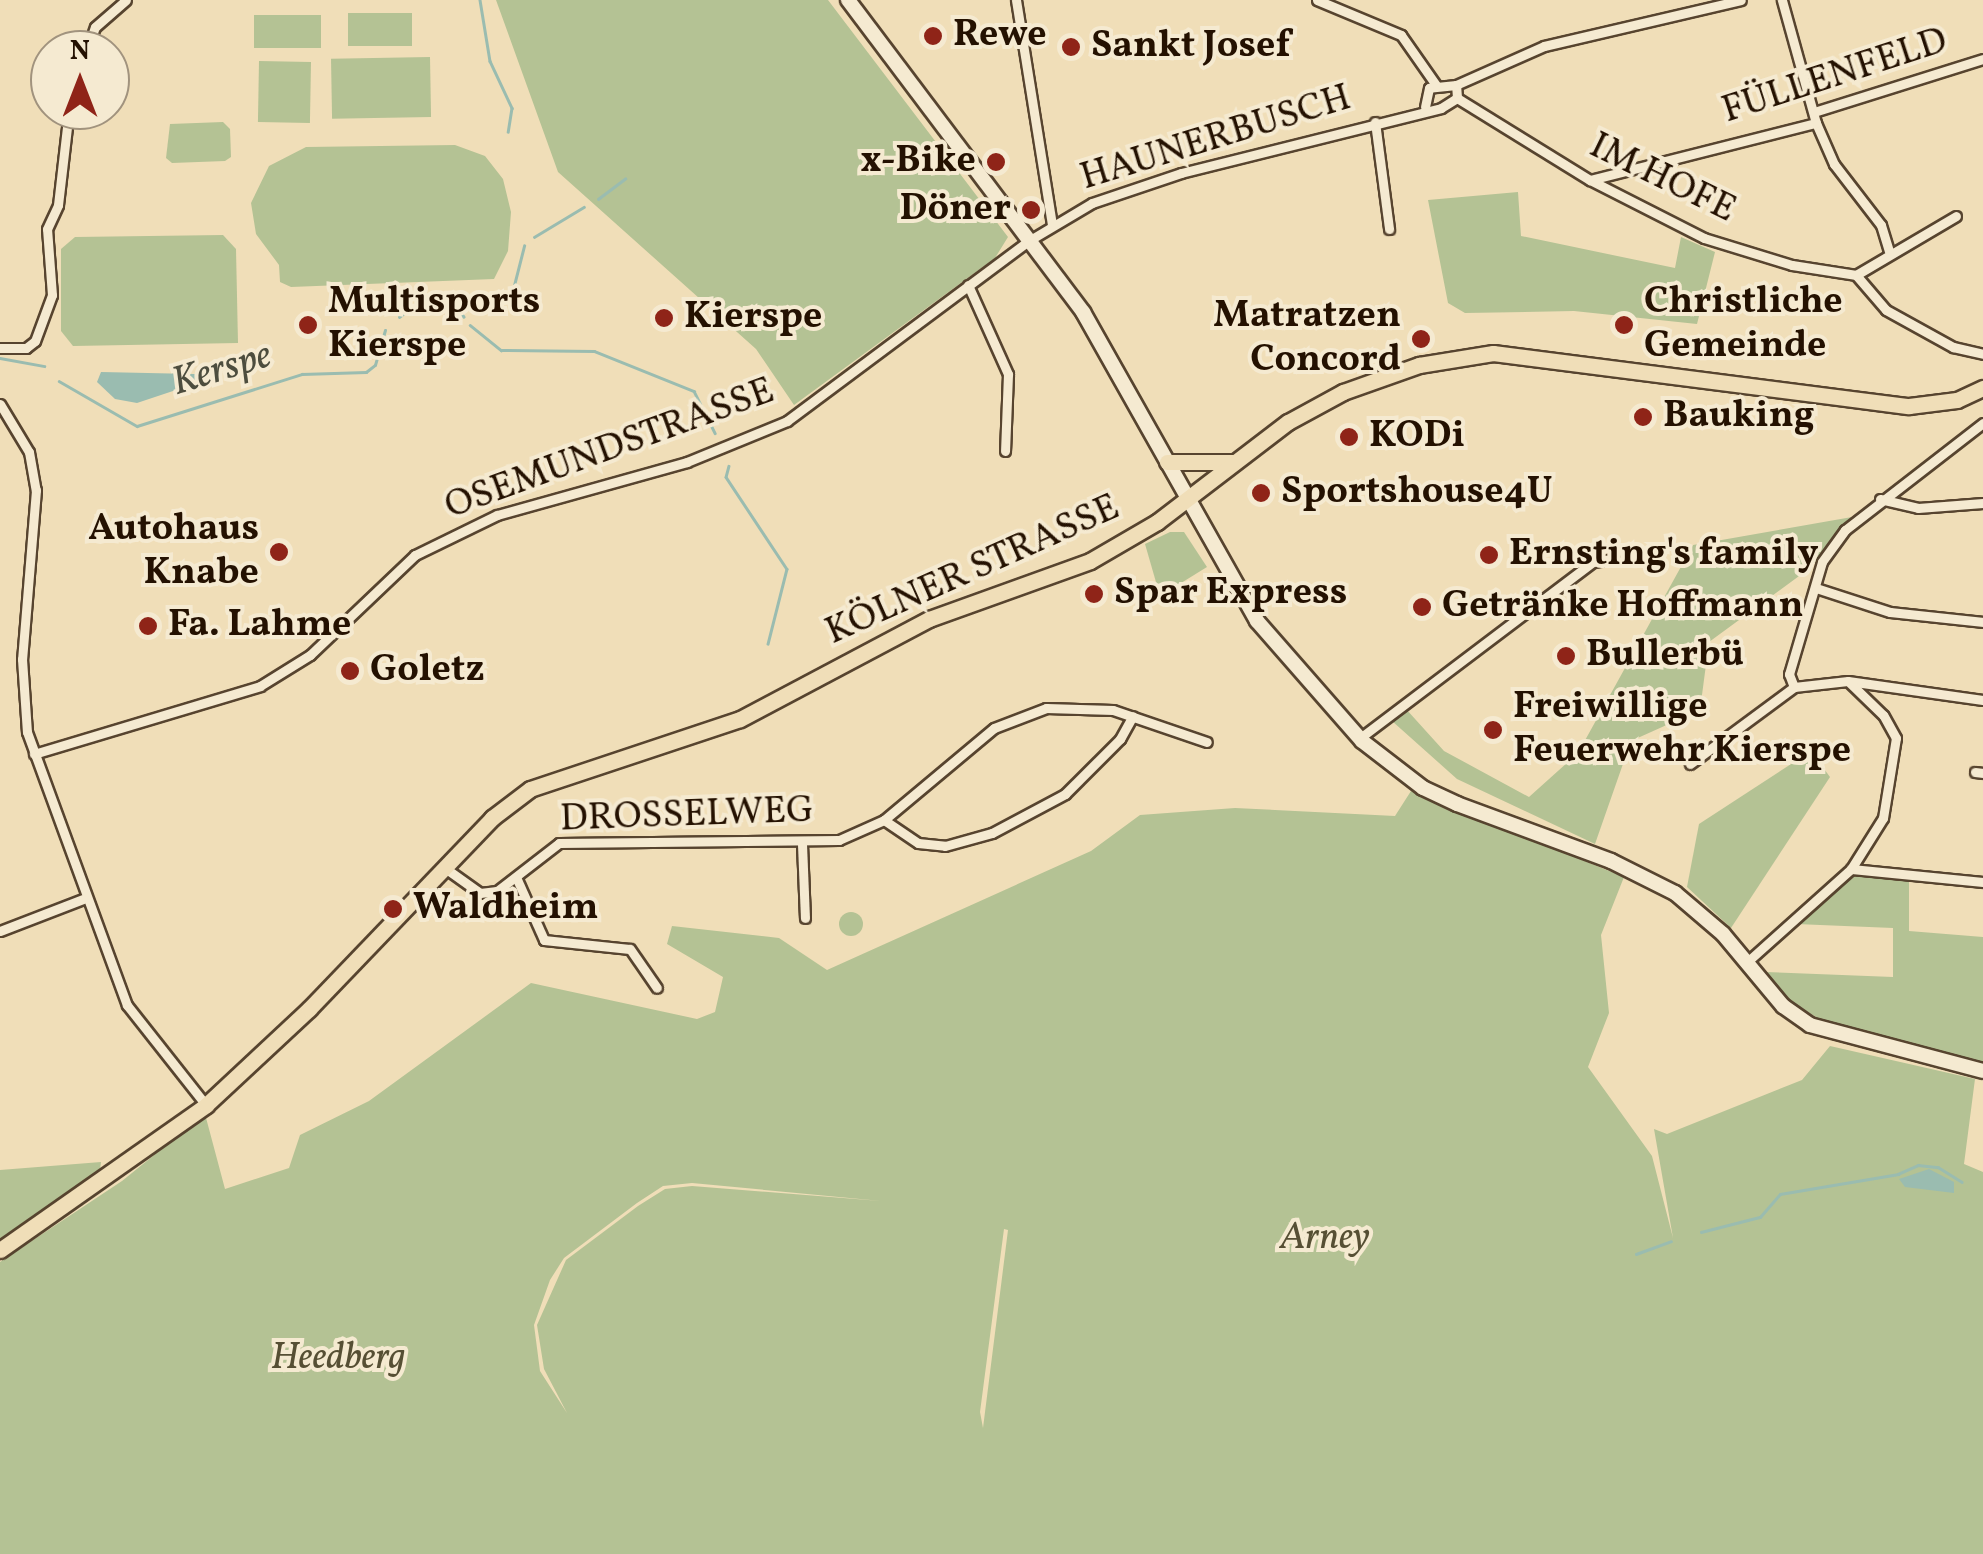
<!DOCTYPE html>
<meta charset="utf-8">
<style>
body{margin:0}
#map{position:relative;width:1983px;height:1554px;overflow:hidden;background:#f0deb8;font-family:Vollkorn,serif}
div>[style]{position:absolute}
[style*='--x']{left:calc(var(--x)*1px);top:calc(var(--y)*1px);width:calc(var(--w)*1px);rotate:calc(var(--a)*1deg)}
.green>*{inset:0;background:#b4c294;transform-origin:0 0}
.round{border-radius:50%}
.water>*{inset:0;background:#9abcb0}
.stream>*{height:2.5px;margin:-1.25px;padding:0 1.25px;transform-origin:1.25px;border-radius:1.25px;background:#9abcb0}
.roads{filter:drop-shadow(2px 0 #57442f) drop-shadow(-2px 0 #57442f) drop-shadow(0 2px #57442f) drop-shadow(0 -2px #57442f)}
.street>*{height:9px;margin:-4.5px;padding:0 4.5px;transform-origin:4.5px;border-radius:4.5px;background:#f5ead1}
.secondary>*{height:14px;margin:-7px;padding:0 7px;transform-origin:7px;border-radius:7px;background:#f5ead1}
.primary>*{height:15px;margin:-7.5px;padding:0 7.5px;transform-origin:7.5px;border-radius:7.5px;background:#f0deb8}
.dots>*{width:28px;height:28px;translate:-50% -50%;box-sizing:border-box;border:5px solid #f5ead1;border-radius:50%}
span{translate:-50% -50%;white-space:nowrap;text-align:center;line-height:1.15;-webkit-text-stroke:8px #f5ead1;paint-order:stroke}
.poi-label{font-size:38px;color:#241101;font-weight:700}
.left{translate:0 -50%;text-align:left}
.right{translate:-100% -50%;text-align:right}
.street-label{font-size:38px;color:#241101}
.park-label{font-size:38px;color:#564f34;font-style:italic}
.water-label{font-size:40px;color:#4d4d3e;font-style:italic}
.north{position:absolute;left:30px;top:30px;width:100px;height:100px;box-sizing:border-box;background:#f5ead1;border:2px solid #a1937e;border-radius:50%;rotate:0deg;font-size:28px;font-weight:700;line-height:40px;text-align:center;color:#241101}
.north::after{content:'';display:block;margin:auto;width:35px;height:45px;background:#8f2418;clip-path:polygon(50% 0,100% 100%,50% 72%,0 100%)}
</style>
<div id="map">
<div class="green">
<div style="clip-path:polygon(496px 0,828px 0,1008px 237px,995px 258px,794px 405px,756px 349px,558px 172px)"></div>
<div style="left:348px;top:13px;width:64px;height:33px"></div>
<div style="left:254px;top:15px;width:67px;height:33px"></div>
<div style="left:430px;top:57px;width:60px;height:99px;rotate:89deg"></div>
<div style="left:259px;top:61px;width:52px;height:61px;rotate:1deg"></div>
<div style="clip-path:polygon(223px 122px,230px 129px,231px 157px,225px 161px,172px 163px,166px 158px,170px 124px)"></div>
<div style="clip-path:polygon(455px 145px,485px 156px,503px 179px,511px 212px,508px 251px,494px 279px,291px 287px,280px 282px,279px 265px,256px 234px,251px 203px,269px 166px,306px 147px)"></div>
<div style="clip-path:polygon(1518px 192px,1521px 236px,1675px 268px,1681px 237px,1715px 252px,1697px 324px,1574px 311px,1465px 313px,1448px 303px,1428px 200px)"></div>
<div style="clip-path:polygon(223px 235px,236px 249px,238px 343px,73px 346px,61px 331px,61px 249px,75px 237px)"></div>
<div style="clip-path:polygon(1852px 517px,1810px 568px,1709px 642px,1700px 710px,1631px 741px,1595px 844px,1457px 779px,1392px 721px,1406px 709px,1444px 751px,1529px 797px,1578px 753px,1693px 545px)"></div>
<div style="clip-path:polygon(1170px 532px,1184px 532px,1207px 567px,1160px 596px,1145px 544px)"></div>
<div style="clip-path:polygon(1811px 751px,1830px 777px,1731px 928px,1687px 887px,1699px 824px)"></div>
<div style="clip-path:polygon(evenodd,1411px 791px,1624px 877px,1601px 935px,1609px 1013px,1588px 1067px,1652px 1156px,1673px 1238px,1654px 1129px,1667px 1134px,1802px 1080px,1830px 1046px,1975px 1079px,1964px 1164px,1983px 1172px,1983px 1554px,0 1554px,0 1262px,122px 1181px,205px 1114px,225px 1189px,289px 1168px,300px 1135px,369px 1101px,531px 983px,697px 1019px,715px 1012px,723px 977px,667px 944px,672px 926px,779px 938px,827px 970px,1091px 851px,1140px 815px,1235px 808px,1395px 816px,1411px 791px,692px 1183px,881px 1201px,692px 1186px,665px 1189px,638px 1206px,566px 1260px,537px 1325px,544px 1369px,567px 1413px,540px 1371px,534px 1325px,550px 1280px,564px 1258px,637px 1203px,663px 1186px,692px 1183px,1411px 791px,1004px 1229px,1008px 1230px,983px 1428px,980px 1412px,1004px 1229px)"></div>
<div style="clip-path:polygon(1852px 874px,1909px 878px,1909px 931px,1983px 937px,1983px 1065px,1839px 1030px,1790px 1002px,1765px 972px,1893px 977px,1893px 928px,1796px 924px)"></div>
<div class="round" style="left:839px;top:912px;width:24px;height:24px"></div>
<div style="clip-path:polygon(101px 1162px,100px 1170px,0 1240px,0 1170px)"></div>
</div>
<div class="water">
<div style="clip-path:polygon(101px 372px,194px 374px,212px 378px,137px 403px,115px 399px,97px 382px)"></div>
<div style="clip-path:polygon(1929px 1169px,1954px 1182px,1954px 1193px,1905px 1187px,1899px 1179px)"></div>
</div>
<div class="stream">
<div style="--x:480;--y:0;--w:62;--a:80.7"></div>
<div style="--x:490;--y:61;--w:52;--a:64.9"></div>
<div style="--x:512;--y:108;--w:24;--a:99"></div>
<div style="--x:598;--y:199;--w:34;--a:-37"></div>
<div style="--x:534;--y:237;--w:58;--a:-31"></div>
<div style="--x:456;--y:305;--w:54;--a:-4.2"></div>
<div style="--x:510;--y:301;--w:57;--a:-75.7"></div>
<div style="--x:399;--y:317;--w:15;--a:-37"></div>
<div style="--x:411;--y:308;--w:45;--a:-3.8"></div>
<div style="--x:456;--y:305;--w:14;--a:56"></div>
<div style="--x:470;--y:325;--w:40;--a:39"></div>
<div style="--x:501;--y:350;--w:93;--a:0.6"></div>
<div style="--x:594;--y:351;--w:108;--a:21.8"></div>
<div style="--x:694;--y:391;--w:47;--a:63.4"></div>
<div style="--x:0;--y:358;--w:45;--a:10.3"></div>
<div style="--x:59;--y:381;--w:90;--a:30"></div>
<div style="--x:137;--y:426;--w:173;--a:-17.5"></div>
<div style="--x:302;--y:374;--w:64;--a:-1.8"></div>
<div style="--x:366;--y:372;--w:11;--a:-38"></div>
<div style="--x:375;--y:365;--w:36;--a:-74"></div>
<div style="--x:729;--y:466;--w:11;--a:105"></div>
<div style="--x:726;--y:477;--w:110;--a:56.5"></div>
<div style="--x:787;--y:569;--w:77;--a:104.2"></div>
<div style="--x:1701;--y:1232;--w:61;--a:-14.3"></div>
<div style="--x:1760;--y:1217;--w:30;--a:-49"></div>
<div style="--x:1780;--y:1194;--w:120;--a:-9.6"></div>
<div style="--x:1898;--y:1174;--w:22;--a:-24"></div>
<div style="--x:1918;--y:1165;--w:20;--a:6"></div>
<div style="--x:1938;--y:1167;--w:28;--a:32"></div>
<div style="--x:1636;--y:1254;--w:37;--a:-20"></div>
</div>
<div class="roads">
<div class="street">
<div style="--x:1016;--y:0;--w:228;--a:80.9"></div>
<div style="--x:1317;--y:0;--w:91;--a:22.6"></div>
<div style="--x:1401;--y:35;--w:61;--a:55"></div>
<div style="--x:87;--y:50;--w:24;--a:-71"></div>
<div style="--x:95;--y:27;--w:41;--a:-41.1"></div>
<div style="--x:1456;--y:85;--w:96;--a:-23.9"></div>
<div style="--x:1544;--y:46;--w:202;--a:-13.1"></div>
<div style="--x:1457;--y:98;--w:156;--a:31.7"></div>
<div style="--x:1590;--y:180;--w:128;--a:27"></div>
<div style="--x:1704;--y:238;--w:92;--a:17.1"></div>
<div style="--x:1792;--y:265;--w:65;--a:8.9"></div>
<div style="--x:1856;--y:275;--w:46;--a:49.4"></div>
<div style="--x:1886;--y:310;--w:77;--a:28.9"></div>
<div style="--x:1953;--y:347;--w:31;--a:13"></div>
<div style="--x:1814;--y:112;--w:177;--a:-17.4"></div>
<div style="--x:1375;--y:122;--w:108;--a:82.5"></div>
<div style="--x:1816;--y:123;--w:45;--a:66.3"></div>
<div style="--x:1834;--y:164;--w:77;--a:52.4"></div>
<div style="--x:1881;--y:225;--w:27;--a:73"></div>
<div style="--x:1590;--y:180;--w:233;--a:-14.2"></div>
<div style="--x:1816;--y:123;--w:128;--a:-105.5"></div>
<div style="--x:1856;--y:275;--w:116;--a:-30.5"></div>
<div style="--x:968;--y:285;--w:98;--a:65.8"></div>
<div style="--x:1008;--y:374;--w:77;--a:92.2"></div>
<div style="--x:0;--y:348;--w:26;--a:0"></div>
<div style="--x:26;--y:348;--w:11;--a:-38"></div>
<div style="--x:35;--y:341;--w:49;--a:-69.7"></div>
<div style="--x:52;--y:295;--w:66;--a:-94.3"></div>
<div style="--x:47;--y:229;--w:26;--a:-65"></div>
<div style="--x:58;--y:205;--w:96;--a:-83.4"></div>
<div style="--x:0;--y:404;--w:56;--a:58.9"></div>
<div style="--x:29;--y:452;--w:39;--a:80"></div>
<div style="--x:36;--y:490;--w:170;--a:94.7"></div>
<div style="--x:22;--y:659;--w:73;--a:86.1"></div>
<div style="--x:27;--y:732;--w:291;--a:69.9"></div>
<div style="--x:127;--y:1005;--w:127;--a:51.7"></div>
<div style="--x:1983;--y:423;--w:175;--a:142.2"></div>
<div style="--x:1845;--y:530;--w:39;--a:126"></div>
<div style="--x:1822;--y:562;--w:117;--a:106.4"></div>
<div style="--x:1789;--y:674;--w:14;--a:69"></div>
<div style="--x:1794;--y:687;--w:54;--a:-6.3"></div>
<div style="--x:1848;--y:681;--w:136;--a:8"></div>
<div style="--x:1880;--y:499;--w:39;--a:13"></div>
<div style="--x:1918;--y:508;--w:65;--a:-4.4"></div>
<div style="--x:1816;--y:588;--w:78;--a:18"></div>
<div style="--x:1890;--y:612;--w:94;--a:6.1"></div>
<div style="--x:1360;--y:738;--w:292;--a:-37.1"></div>
<div style="--x:1593;--y:562;--w:21;--a:-8"></div>
<div style="--x:34;--y:754;--w:236;--a:-16.7"></div>
<div style="--x:260;--y:686;--w:59;--a:-31.8"></div>
<div style="--x:310;--y:655;--w:145;--a:-43.6"></div>
<div style="--x:415;--y:555;--w:91;--a:-26"></div>
<div style="--x:497;--y:515;--w:197;--a:-15.6"></div>
<div style="--x:687;--y:462;--w:108;--a:-22.3"></div>
<div style="--x:787;--y:421;--w:303;--a:-36.7"></div>
<div style="--x:1030;--y:240;--w:72;--a:-30.8"></div>
<div style="--x:1092;--y:203;--w:94;--a:-18.6"></div>
<div style="--x:1181;--y:173;--w:268;--a:-14"></div>
<div style="--x:1441;--y:108;--w:19;--a:-32"></div>
<div style="--x:1457;--y:98;--w:13;--a:-94"></div>
<div style="--x:1456;--y:85;--w:27;--a:174"></div>
<div style="--x:1429;--y:88;--w:19;--a:102"></div>
<div style="--x:1690;--y:764;--w:129;--a:-36.5"></div>
<div style="--x:1975;--y:772;--w:8;--a:7"></div>
<div style="--x:884;--y:820;--w:41;--a:34.1"></div>
<div style="--x:918;--y:843;--w:27;--a:6"></div>
<div style="--x:945;--y:846;--w:49;--a:-15.5"></div>
<div style="--x:992;--y:833;--w:83;--a:-28.1"></div>
<div style="--x:1065;--y:794;--w:78;--a:-45"></div>
<div style="--x:1120;--y:739;--w:26;--a:-61"></div>
<div style="--x:802;--y:844;--w:74;--a:87.7"></div>
<div style="--x:445;--y:868;--w:43;--a:35.5"></div>
<div style="--x:480;--y:893;--w:17;--a:-7"></div>
<div style="--x:497;--y:891;--w:78;--a:-37.7"></div>
<div style="--x:559;--y:843;--w:280;--a:-0.6"></div>
<div style="--x:839;--y:840;--w:49;--a:-24"></div>
<div style="--x:884;--y:820;--w:143;--a:-39.9"></div>
<div style="--x:994;--y:728;--w:56;--a:-21"></div>
<div style="--x:1046;--y:708;--w:67;--a:1.7"></div>
<div style="--x:1113;--y:710;--w:99;--a:18.8"></div>
<div style="--x:1851;--y:869;--w:133;--a:5.6"></div>
<div style="--x:516;--y:877;--w:69;--a:66"></div>
<div style="--x:544;--y:940;--w:86;--a:6"></div>
<div style="--x:630;--y:949;--w:47;--a:55.3"></div>
<div style="--x:0;--y:931;--w:89;--a:-21.1"></div>
<div style="--x:1747;--y:962;--w:140;--a:-41.8"></div>
<div style="--x:1851;--y:869;--w:60;--a:-57.9"></div>
<div style="--x:1883;--y:818;--w:81;--a:-80.8"></div>
<div style="--x:1896;--y:738;--w:26;--a:-119"></div>
<div style="--x:1883;--y:715;--w:46;--a:-135.9"></div>
</div>
<div class="secondary">
<div style="--x:848;--y:0;--w:391;--a:53"></div>
<div style="--x:1083;--y:312;--w:355;--a:60.6"></div>
<div style="--x:1257;--y:621;--w:159;--a:48.8"></div>
<div style="--x:1362;--y:741;--w:77;--a:37.6"></div>
<div style="--x:1423;--y:788;--w:38;--a:25"></div>
<div style="--x:1457;--y:804;--w:164;--a:20.3"></div>
<div style="--x:1611;--y:861;--w:72;--a:26.6"></div>
<div style="--x:1675;--y:893;--w:63;--a:40.5"></div>
<div style="--x:1723;--y:934;--w:94;--a:50.2"></div>
<div style="--x:1783;--y:1006;--w:33;--a:35"></div>
<div style="--x:1810;--y:1025;--w:179;--a:14.9"></div>
</div>
<div class="primary">
<div style="--x:1167;--y:462;--w:65;--a:0"></div>
<div style="--x:0;--y:1250;--w:252;--a:-35.1"></div>
<div style="--x:206;--y:1105;--w:141;--a:-43"></div>
<div style="--x:309;--y:1009;--w:265;--a:-46.2"></div>
<div style="--x:492;--y:818;--w:48;--a:-37.3"></div>
<div style="--x:530;--y:789;--w:221;--a:-18.4"></div>
<div style="--x:740;--y:719;--w:214;--a:-27.9"></div>
<div style="--x:929;--y:619;--w:171;--a:-19.8"></div>
<div style="--x:1090;--y:561;--w:78;--a:-30.2"></div>
<div style="--x:1157;--y:522;--w:165;--a:-37.4"></div>
<div style="--x:1288;--y:422;--w:63;--a:-28.6"></div>
<div style="--x:1343;--y:392;--w:81;--a:-19.6"></div>
<div style="--x:1419;--y:365;--w:75;--a:-9.2"></div>
<div style="--x:1493;--y:353;--w:419;--a:7.3"></div>
<div style="--x:1909;--y:406;--w:48;--a:-7.1"></div>
<div style="--x:1957;--y:400;--w:29;--a:-25"></div>
</div>
</div>
<div class="dots">
<div style="left:933px;top:36px;background:#8f2418"></div>
<div style="left:1071px;top:47px;background:#8f2418"></div>
<div style="left:996px;top:162px;background:#8f2418"></div>
<div style="left:1031px;top:210px;background:#8f2418"></div>
<div style="left:664px;top:318px;background:#8f2418"></div>
<div style="left:308px;top:325px;background:#8f2418"></div>
<div style="left:1624px;top:325px;background:#8f2418"></div>
<div style="left:1421px;top:339px;background:#8f2418"></div>
<div style="left:1643px;top:417px;background:#8f2418"></div>
<div style="left:1349px;top:437px;background:#8f2418"></div>
<div style="left:1261px;top:493px;background:#8f2418"></div>
<div style="left:279px;top:552px;background:#8f2418"></div>
<div style="left:1489px;top:555px;background:#8f2418"></div>
<div style="left:1094px;top:594px;background:#8f2418"></div>
<div style="left:1422px;top:607px;background:#8f2418"></div>
<div style="left:148px;top:626px;background:#8f2418"></div>
<div style="left:1566px;top:656px;background:#8f2418"></div>
<div style="left:350px;top:671px;background:#8f2418"></div>
<div style="left:1493px;top:730px;background:#8f2418"></div>
<div style="left:393px;top:909px;background:#8f2418"></div>
</div>
<div class="poi-label">
<span class="left" style="left:953px;top:36px">Rewe</span>
<span class="left" style="left:1091px;top:47px">Sankt Josef</span>
<span class="right" style="left:976px;top:162px">x-Bike</span>
<span class="right" style="left:1011px;top:210px">Döner</span>
<span class="left" style="left:328px;top:325px">Multisports<br>Kierspe</span>
<span class="left" style="left:1644px;top:325px">Christliche<br>Gemeinde</span>
<span class="right" style="left:1401px;top:339px">Matratzen<br>Concord</span>
<span class="left" style="left:684px;top:318px">Kierspe</span>
<span class="left" style="left:1663px;top:417px">Bauking</span>
<span class="left" style="left:1369px;top:437px">KODi</span>
<span class="left" style="left:1281px;top:493px">Sportshouse4U</span>
<span class="right" style="left:259px;top:552px">Autohaus<br>Knabe</span>
<span class="left" style="left:1509px;top:555px">Ernsting's family</span>
<span class="left" style="left:1114px;top:594px">Spar Express</span>
<span class="left" style="left:1442px;top:607px">Getränke Hoffmann</span>
<span class="left" style="left:168px;top:626px">Fa. Lahme</span>
<span class="left" style="left:1586px;top:656px">Bullerbü</span>
<span class="left" style="left:370px;top:671px">Goletz</span>
<span class="left" style="left:1513px;top:730px">Freiwillige<br>Feuerwehr Kierspe</span>
<span class="left" style="left:413px;top:909px">Waldheim</span>
</div>
<div class="street-label">
<span style="left:1835px;top:77px;rotate:-18deg">FÜLLENFELD</span>
<span style="left:1216px;top:139px;rotate:-17deg">HAUNERBUSCH</span>
<span style="left:1662px;top:179px;rotate:26deg">IM HOFE</span>
<span style="left:610px;top:450px;rotate:-20deg">OSEMUNDSTRASSE</span>
<span style="left:973px;top:571px;rotate:-24deg">KÖLNER STRASSE</span>
<span style="left:687px;top:816px;rotate:-2deg">DROSSELWEG</span>
</div>
<div class="park-label">
<span style="left:1325px;top:1239px">Arney</span>
<span style="left:338px;top:1359px">Heedberg</span>
</div>
<div class="water-label">
<span style="left:222px;top:370px;rotate:-17deg">Kerspe</span>
</div>
<div class="north">N</div>
</div>
